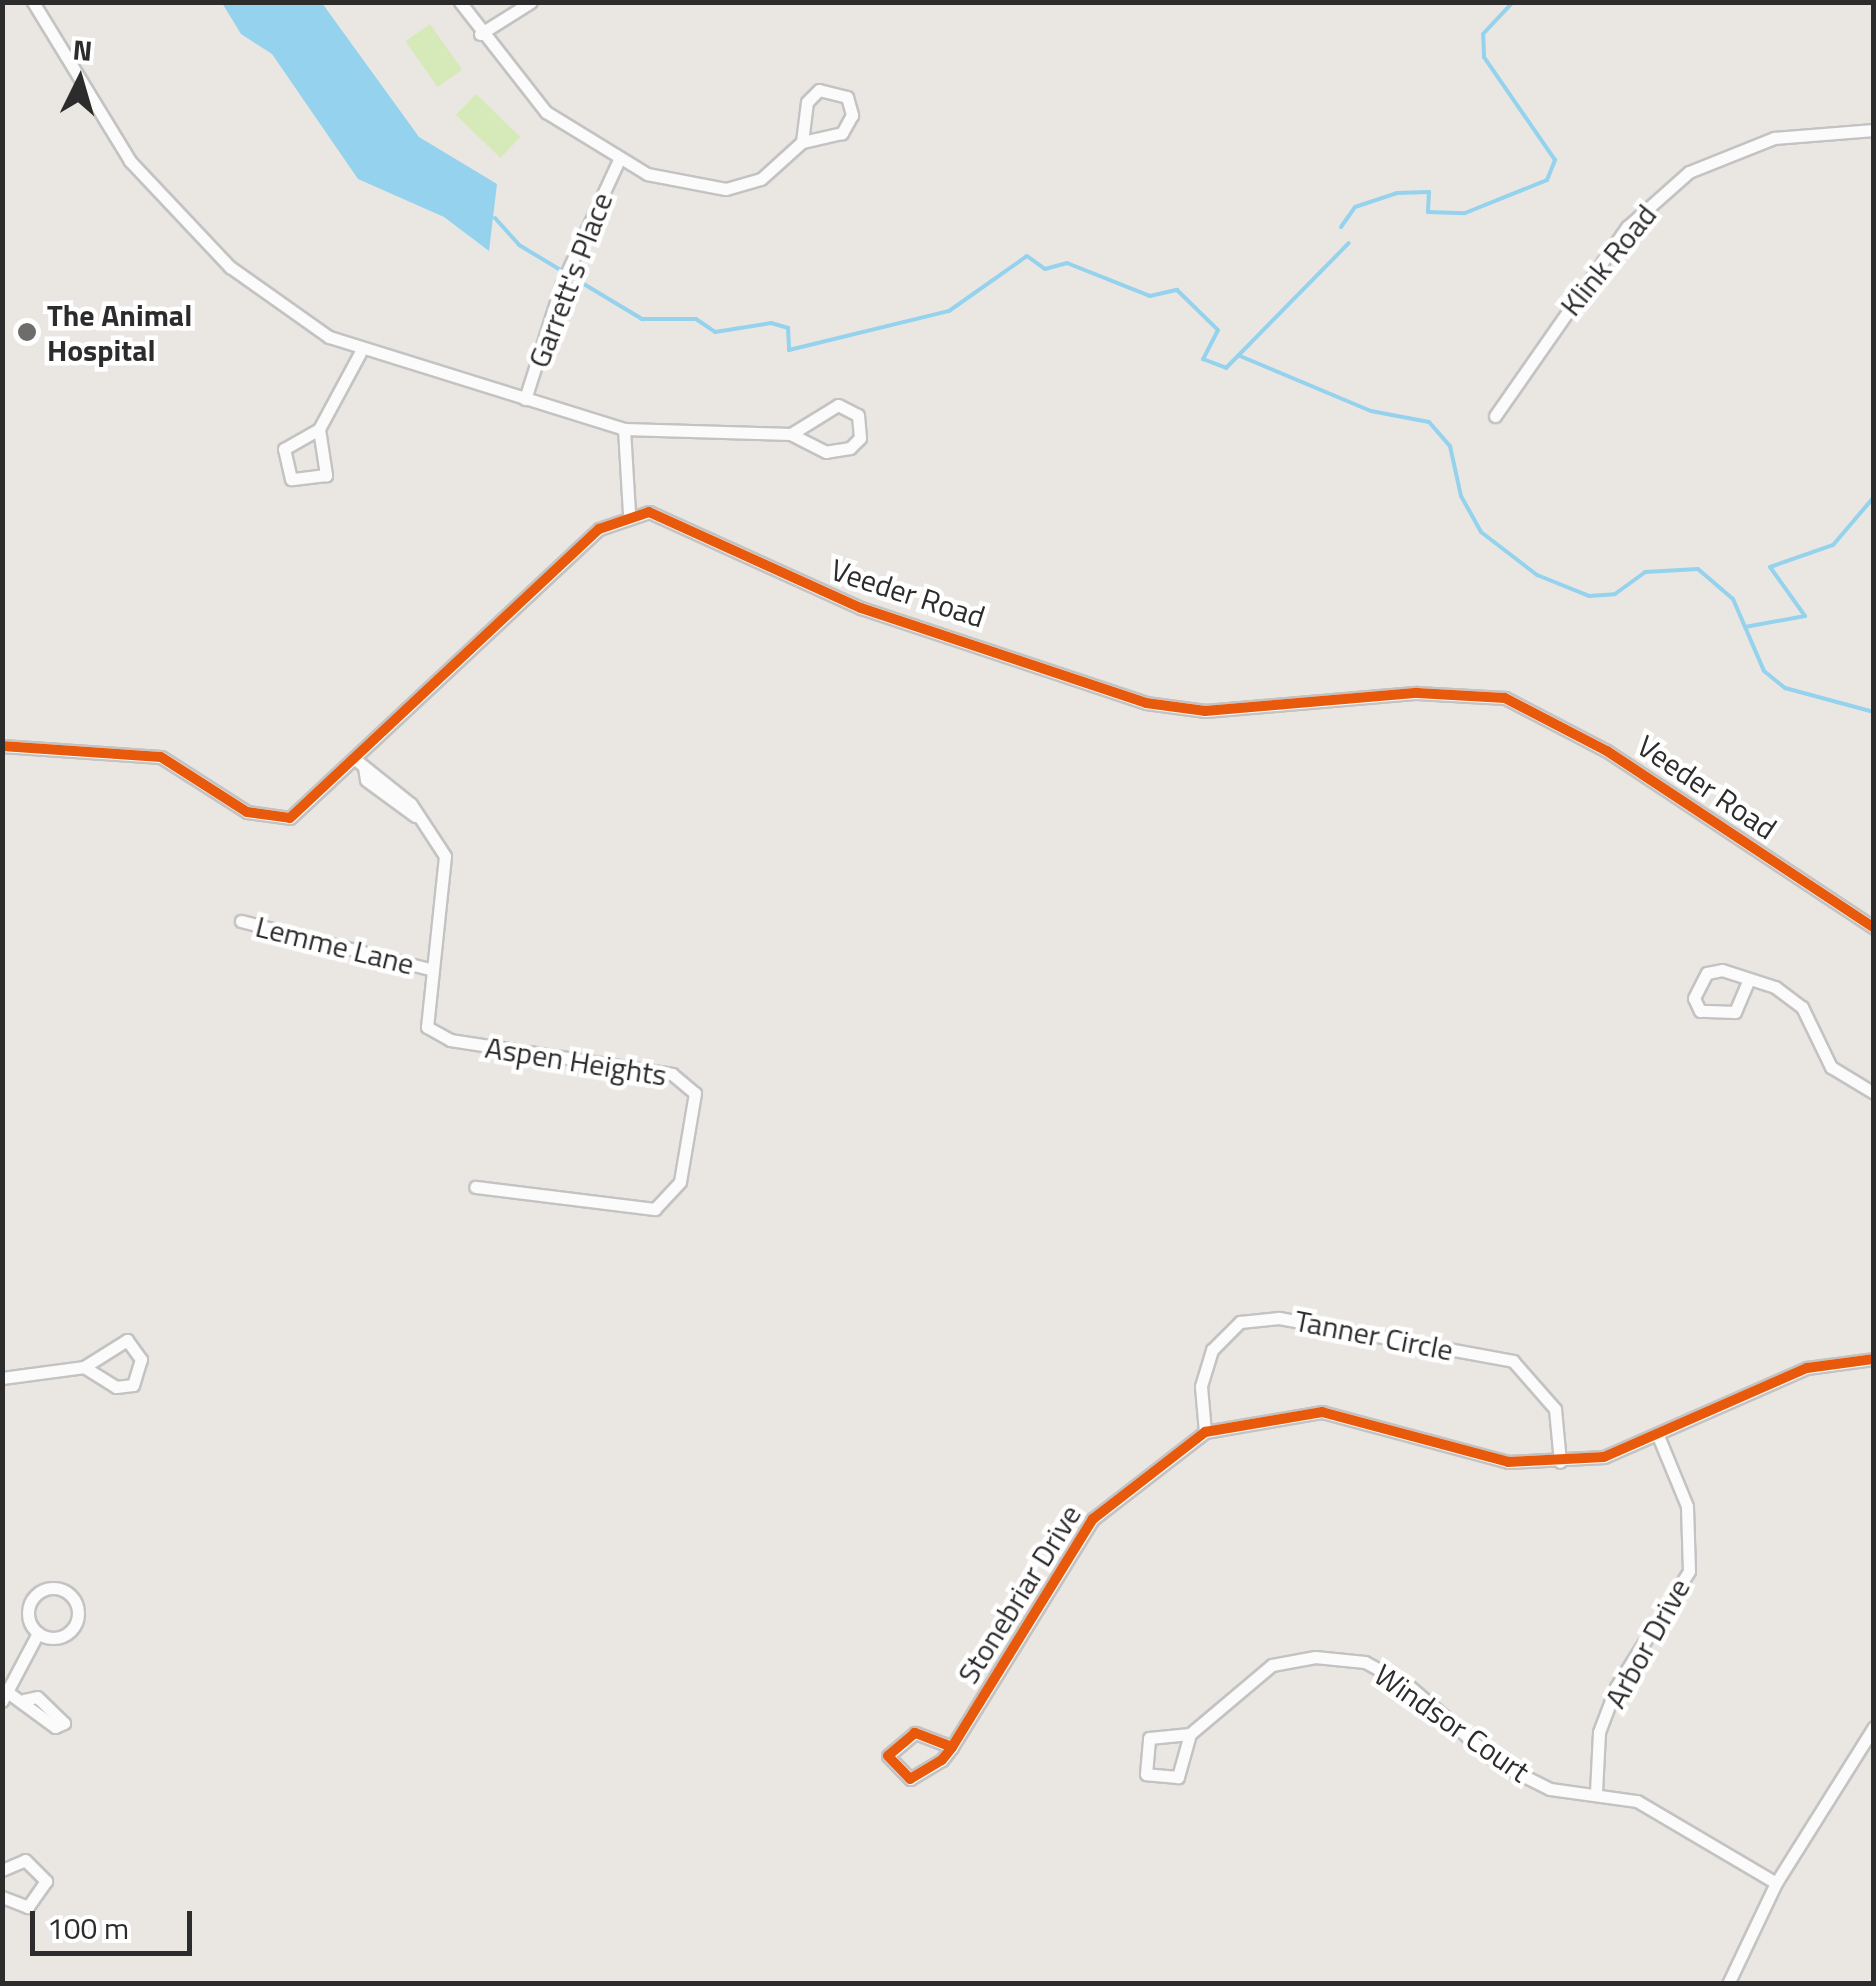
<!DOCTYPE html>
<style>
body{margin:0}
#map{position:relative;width:1876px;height:1986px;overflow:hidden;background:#eae7e2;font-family:"Titillium Web",sans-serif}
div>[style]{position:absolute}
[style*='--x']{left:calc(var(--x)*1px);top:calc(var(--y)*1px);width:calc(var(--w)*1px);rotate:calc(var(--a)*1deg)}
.pitch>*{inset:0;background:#d5eab8;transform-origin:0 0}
.water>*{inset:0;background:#94d2ed}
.stream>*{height:4px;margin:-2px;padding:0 2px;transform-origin:2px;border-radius:2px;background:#94d2ed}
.roads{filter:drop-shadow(2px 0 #c4c3c3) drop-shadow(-2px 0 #c4c3c3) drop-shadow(0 2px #c4c3c3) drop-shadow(0 -2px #c4c3c3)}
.minor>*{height:11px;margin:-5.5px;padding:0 5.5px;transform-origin:5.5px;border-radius:5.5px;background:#fcfbfb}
.minor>.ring{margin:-5.5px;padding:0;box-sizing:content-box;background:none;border:11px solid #fcfbfb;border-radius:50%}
.cycleway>*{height:10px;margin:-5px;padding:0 5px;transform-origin:5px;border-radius:5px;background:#e8590c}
.dots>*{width:28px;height:28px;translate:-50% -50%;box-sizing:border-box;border:5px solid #fff;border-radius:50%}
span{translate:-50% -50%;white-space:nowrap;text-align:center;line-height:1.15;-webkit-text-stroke:9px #fff;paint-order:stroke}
.street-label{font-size:30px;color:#2c2c2c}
.poi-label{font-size:30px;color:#2c2c2c;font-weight:700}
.left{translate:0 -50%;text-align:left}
.frame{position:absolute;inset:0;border:5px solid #2c2c2c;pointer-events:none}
.north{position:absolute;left:30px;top:30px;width:100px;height:100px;-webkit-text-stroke:8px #fff;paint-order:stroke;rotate:5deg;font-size:28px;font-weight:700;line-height:40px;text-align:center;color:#2c2c2c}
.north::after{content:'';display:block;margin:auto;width:35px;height:45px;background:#2c2c2c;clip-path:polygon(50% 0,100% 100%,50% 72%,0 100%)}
.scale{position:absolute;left:30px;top:1911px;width:162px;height:45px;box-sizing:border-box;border:5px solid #2c2c2c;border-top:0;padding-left:12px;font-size:30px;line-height:35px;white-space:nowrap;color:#2c2c2c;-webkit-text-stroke:8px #fff;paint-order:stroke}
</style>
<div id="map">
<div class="pitch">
<div style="left:430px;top:24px;width:56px;height:30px;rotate:55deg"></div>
<div style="left:476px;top:94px;width:62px;height:29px;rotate:44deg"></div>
</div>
<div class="water">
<div style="clip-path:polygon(222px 3px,322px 3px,419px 137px,497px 184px,489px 251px,444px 217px,358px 179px,272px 54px,241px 34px)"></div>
</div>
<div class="stream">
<div style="--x:495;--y:218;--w:36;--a:48"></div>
<div style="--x:519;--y:245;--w:144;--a:31"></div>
<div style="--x:642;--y:319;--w:54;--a:0"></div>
<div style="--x:696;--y:319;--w:23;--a:34"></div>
<div style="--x:715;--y:332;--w:57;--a:-9.1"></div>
<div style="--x:771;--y:323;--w:18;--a:16"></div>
<div style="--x:788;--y:328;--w:22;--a:87"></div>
<div style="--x:789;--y:350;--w:165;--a:-13.7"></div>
<div style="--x:949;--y:311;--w:95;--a:-35.2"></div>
<div style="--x:1027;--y:256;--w:22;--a:36"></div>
<div style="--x:1045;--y:269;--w:23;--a:-15"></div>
<div style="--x:1067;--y:263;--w:89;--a:21.7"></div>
<div style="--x:1150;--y:296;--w:28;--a:-13"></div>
<div style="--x:1177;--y:290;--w:57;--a:44.3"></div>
<div style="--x:1218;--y:330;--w:33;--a:117"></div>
<div style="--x:1203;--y:359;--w:25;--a:21"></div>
<div style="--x:1226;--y:368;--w:175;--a:-45.5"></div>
<div style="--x:1341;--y:227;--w:24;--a:-55"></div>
<div style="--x:1355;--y:207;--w:44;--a:-18.4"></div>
<div style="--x:1397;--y:193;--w:32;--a:-2"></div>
<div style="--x:1429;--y:192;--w:20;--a:93"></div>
<div style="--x:1428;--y:212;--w:37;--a:2"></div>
<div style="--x:1465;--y:213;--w:88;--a:-21.9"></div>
<div style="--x:1547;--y:180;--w:22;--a:-68"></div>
<div style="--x:1555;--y:160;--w:125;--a:-124.6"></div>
<div style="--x:1484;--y:57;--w:23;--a:-92"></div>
<div style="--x:1483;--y:34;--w:44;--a:-46.8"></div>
<div style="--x:1240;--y:356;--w:142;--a:22.8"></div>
<div style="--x:1371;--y:411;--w:59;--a:10.7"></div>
<div style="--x:1429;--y:422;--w:32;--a:49"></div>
<div style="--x:1450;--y:446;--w:51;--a:77.6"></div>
<div style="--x:1461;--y:496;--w:41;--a:60.9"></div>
<div style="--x:1481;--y:532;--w:71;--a:37.5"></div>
<div style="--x:1537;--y:575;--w:56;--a:22"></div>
<div style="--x:1589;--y:596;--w:26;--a:-4"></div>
<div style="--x:1615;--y:594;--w:37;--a:-36"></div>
<div style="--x:1645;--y:572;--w:53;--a:-3.2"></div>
<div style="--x:1698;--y:569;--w:46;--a:40.6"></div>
<div style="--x:1733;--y:599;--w:78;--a:66.7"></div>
<div style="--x:1764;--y:671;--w:27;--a:39"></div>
<div style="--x:1785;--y:688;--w:92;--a:15.1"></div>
<div style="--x:1745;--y:627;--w:61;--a:-10.4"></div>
<div style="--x:1805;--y:616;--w:60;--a:-125.5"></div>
<div style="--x:1770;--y:567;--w:67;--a:-19.2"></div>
<div style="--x:1833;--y:545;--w:63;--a:-49.5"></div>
</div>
<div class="roads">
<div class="minor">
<div style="--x:33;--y:2;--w:186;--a:58.6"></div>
<div style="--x:130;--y:161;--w:146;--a:46.7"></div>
<div style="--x:230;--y:267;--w:121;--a:35.3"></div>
<div style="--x:329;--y:337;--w:309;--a:17.3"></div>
<div style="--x:624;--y:429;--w:167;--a:1.7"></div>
<div style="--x:460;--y:2;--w:140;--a:52"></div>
<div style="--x:546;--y:112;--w:119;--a:31.5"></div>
<div style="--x:647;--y:174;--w:80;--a:10.8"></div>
<div style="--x:726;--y:189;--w:36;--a:-16"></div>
<div style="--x:761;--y:179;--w:55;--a:-42.1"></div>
<div style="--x:480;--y:34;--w:60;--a:-32.1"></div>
<div style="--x:819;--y:90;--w:29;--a:14"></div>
<div style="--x:847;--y:97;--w:19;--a:74"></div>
<div style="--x:852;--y:115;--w:21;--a:119"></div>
<div style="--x:842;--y:133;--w:41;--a:167.3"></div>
<div style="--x:802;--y:142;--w:40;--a:-82.9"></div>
<div style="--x:807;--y:102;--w:17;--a:-45"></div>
<div style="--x:525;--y:399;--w:122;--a:-72.3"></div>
<div style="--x:562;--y:283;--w:133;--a:-65.2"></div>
<div style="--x:838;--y:405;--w:22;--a:27"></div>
<div style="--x:858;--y:415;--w:23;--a:85"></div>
<div style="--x:860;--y:438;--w:14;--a:135"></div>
<div style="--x:850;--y:448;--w:24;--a:171"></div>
<div style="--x:826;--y:452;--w:39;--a:-153"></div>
<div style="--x:791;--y:434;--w:55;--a:-31.7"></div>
<div style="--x:1495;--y:416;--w:231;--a:-55.1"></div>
<div style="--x:1627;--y:227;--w:83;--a:-41.6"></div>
<div style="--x:1689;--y:172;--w:92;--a:-21.8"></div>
<div style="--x:1774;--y:138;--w:100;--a:-4.6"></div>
<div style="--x:319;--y:429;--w:47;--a:81.3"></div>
<div style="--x:326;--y:475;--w:35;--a:173"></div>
<div style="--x:291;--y:479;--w:31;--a:-103"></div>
<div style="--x:284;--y:449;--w:40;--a:-29.7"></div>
<div style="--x:319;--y:429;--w:86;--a:-61.7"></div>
<div style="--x:624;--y:429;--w:83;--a:86.6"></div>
<div style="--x:2;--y:746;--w:159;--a:4"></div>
<div style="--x:161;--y:757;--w:102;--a:32.6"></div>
<div style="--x:247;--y:812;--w:43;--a:7.9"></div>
<div style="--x:290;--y:818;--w:423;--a:-43.1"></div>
<div style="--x:599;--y:529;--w:53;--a:-18.8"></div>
<div style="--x:649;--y:512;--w:233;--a:24.4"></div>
<div style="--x:861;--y:608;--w:300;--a:18.4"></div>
<div style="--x:1146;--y:703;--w:60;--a:7.7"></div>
<div style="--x:1205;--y:711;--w:213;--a:-4.9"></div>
<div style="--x:1417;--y:693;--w:88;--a:3.3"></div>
<div style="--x:1505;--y:698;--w:115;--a:27.5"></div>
<div style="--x:1607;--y:751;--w:320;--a:33.5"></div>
<div style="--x:356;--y:760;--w:70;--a:38.7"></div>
<div style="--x:411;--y:804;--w:62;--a:56.8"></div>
<div style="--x:445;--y:856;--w:172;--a:96"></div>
<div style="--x:427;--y:1027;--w:26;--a:29"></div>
<div style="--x:450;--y:1040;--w:225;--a:8.7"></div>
<div style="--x:672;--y:1074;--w:30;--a:40"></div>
<div style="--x:695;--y:1093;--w:90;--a:99.6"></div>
<div style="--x:680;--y:1182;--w:37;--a:133"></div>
<div style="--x:655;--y:1209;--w:181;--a:-173"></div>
<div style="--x:364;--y:767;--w:13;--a:81"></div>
<div style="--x:366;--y:780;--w:61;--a:36.3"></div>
<div style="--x:241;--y:921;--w:194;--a:14.3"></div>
<div style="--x:1749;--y:979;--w:36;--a:113"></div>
<div style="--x:1735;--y:1012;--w:35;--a:-178"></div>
<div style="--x:1700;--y:1011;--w:14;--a:-115"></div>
<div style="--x:1694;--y:998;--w:28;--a:-63"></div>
<div style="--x:1707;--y:973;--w:15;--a:-11"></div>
<div style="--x:1722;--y:970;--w:56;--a:17.8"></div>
<div style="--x:1775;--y:987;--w:34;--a:37"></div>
<div style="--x:1802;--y:1007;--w:67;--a:64.2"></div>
<div style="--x:1831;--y:1067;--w:50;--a:31.2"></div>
<div style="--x:127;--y:1340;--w:24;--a:54"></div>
<div style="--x:141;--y:1359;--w:27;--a:107"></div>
<div style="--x:133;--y:1385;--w:17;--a:173"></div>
<div style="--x:116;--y:1387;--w:38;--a:-148"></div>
<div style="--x:84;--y:1367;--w:51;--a:-32.1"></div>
<div style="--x:2;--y:1378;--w:83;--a:-7.6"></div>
<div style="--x:1205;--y:1432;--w:46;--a:-95"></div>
<div style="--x:1201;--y:1386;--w:38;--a:-73"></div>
<div style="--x:1212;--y:1350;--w:40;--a:-45"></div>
<div style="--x:1240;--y:1322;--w:39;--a:-6"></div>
<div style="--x:1279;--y:1318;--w:238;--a:10.4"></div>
<div style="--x:1513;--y:1361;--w:64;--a:48.8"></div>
<div style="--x:1555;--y:1409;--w:53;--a:84.6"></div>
<div class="ring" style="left:28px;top:1588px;width:39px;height:39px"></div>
<div style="--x:2;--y:1688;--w:66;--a:36.3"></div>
<div style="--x:55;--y:1727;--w:10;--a:-24"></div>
<div style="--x:64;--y:1723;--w:37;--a:-136"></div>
<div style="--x:37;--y:1697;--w:13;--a:167"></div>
<div style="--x:2;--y:1701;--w:77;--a:-62.1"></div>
<div style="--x:1190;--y:1734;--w:45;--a:105.6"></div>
<div style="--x:1178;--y:1777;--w:32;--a:-175"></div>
<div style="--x:1146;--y:1774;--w:36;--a:-85"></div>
<div style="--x:1149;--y:1738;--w:41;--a:-5.6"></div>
<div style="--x:1190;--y:1734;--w:107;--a:-40.1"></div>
<div style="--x:1272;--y:1665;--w:44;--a:-10.5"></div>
<div style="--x:1315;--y:1657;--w:50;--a:5.7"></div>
<div style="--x:1365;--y:1662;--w:50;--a:28.6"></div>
<div style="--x:1409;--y:1686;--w:118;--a:40.9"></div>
<div style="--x:1498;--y:1763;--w:58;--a:26.6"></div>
<div style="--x:1550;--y:1789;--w:88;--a:7.9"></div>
<div style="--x:1637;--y:1801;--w:161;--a:30.5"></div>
<div style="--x:952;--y:1747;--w:40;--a:-159"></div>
<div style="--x:915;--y:1733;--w:35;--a:140"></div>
<div style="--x:888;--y:1756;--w:32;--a:46"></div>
<div style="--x:910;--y:1779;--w:37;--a:-31"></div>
<div style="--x:942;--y:1760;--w:16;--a:-52"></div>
<div style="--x:952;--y:1747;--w:268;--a:-58.3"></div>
<div style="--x:1093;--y:1519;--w:142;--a:-37.8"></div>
<div style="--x:1205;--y:1432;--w:119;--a:-9.7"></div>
<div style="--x:1322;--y:1412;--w:193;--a:15"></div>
<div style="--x:1508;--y:1462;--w:96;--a:-3"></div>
<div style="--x:1604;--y:1457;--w:222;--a:-23.7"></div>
<div style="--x:1807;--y:1368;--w:68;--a:-7.7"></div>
<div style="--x:1596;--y:1792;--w:60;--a:-87.1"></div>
<div style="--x:1599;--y:1732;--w:48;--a:-69.3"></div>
<div style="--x:1616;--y:1687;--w:137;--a:-57.8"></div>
<div style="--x:1689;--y:1571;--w:65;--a:-91.8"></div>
<div style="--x:1687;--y:1506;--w:74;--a:-112.4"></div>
<div style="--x:2;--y:1870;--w:25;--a:-23"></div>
<div style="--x:25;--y:1860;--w:30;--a:45"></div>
<div style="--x:46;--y:1881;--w:32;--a:125"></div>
<div style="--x:28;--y:1907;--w:28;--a:-159"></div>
<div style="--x:1728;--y:1984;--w:112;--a:-64.6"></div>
<div style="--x:1776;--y:1883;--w:184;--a:-57.9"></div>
</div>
</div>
<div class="cycleway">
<div style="--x:2;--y:746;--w:159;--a:4"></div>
<div style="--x:161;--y:757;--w:102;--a:32.6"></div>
<div style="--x:247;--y:812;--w:43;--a:7.9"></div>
<div style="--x:290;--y:818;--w:423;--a:-43.1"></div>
<div style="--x:599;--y:529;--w:53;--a:-18.8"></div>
<div style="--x:649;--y:512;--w:233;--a:24.4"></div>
<div style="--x:861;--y:608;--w:300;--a:18.4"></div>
<div style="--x:1146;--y:703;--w:60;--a:7.7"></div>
<div style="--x:1205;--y:711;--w:213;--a:-4.9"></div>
<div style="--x:1417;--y:693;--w:88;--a:3.3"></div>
<div style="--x:1505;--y:698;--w:115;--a:27.5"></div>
<div style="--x:1607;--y:751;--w:320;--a:33.5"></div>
<div style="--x:952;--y:1747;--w:40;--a:-159"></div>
<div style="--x:915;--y:1733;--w:35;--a:140"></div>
<div style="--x:888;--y:1756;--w:32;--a:46"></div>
<div style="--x:910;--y:1779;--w:37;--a:-31"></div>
<div style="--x:942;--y:1760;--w:16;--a:-52"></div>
<div style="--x:952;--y:1747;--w:268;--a:-58.3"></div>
<div style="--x:1093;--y:1519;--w:142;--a:-37.8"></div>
<div style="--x:1205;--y:1432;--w:119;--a:-9.7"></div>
<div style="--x:1322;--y:1412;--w:193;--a:15"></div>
<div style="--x:1508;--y:1462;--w:96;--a:-3"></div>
<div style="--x:1604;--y:1457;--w:222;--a:-23.7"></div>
<div style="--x:1807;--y:1368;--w:68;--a:-7.7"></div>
</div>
<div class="dots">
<div style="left:27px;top:332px;background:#6e6d6c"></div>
</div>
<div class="street-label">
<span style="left:1608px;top:260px;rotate:-51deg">Klink Road</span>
<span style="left:570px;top:280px;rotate:-69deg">Garrett's Place</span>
<span style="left:908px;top:593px;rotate:18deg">Veeder Road</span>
<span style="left:1707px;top:787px;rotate:34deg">Veeder Road</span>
<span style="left:335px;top:945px;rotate:14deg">Lemme Lane</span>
<span style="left:576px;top:1061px;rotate:9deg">Aspen Heights</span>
<span style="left:1374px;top:1335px;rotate:11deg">Tanner Circle</span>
<span style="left:1019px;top:1594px;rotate:-58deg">Stonebriar Drive</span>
<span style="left:1647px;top:1643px;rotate:-61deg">Arbor Drive</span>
<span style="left:1452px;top:1723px;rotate:35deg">Windsor Court</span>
</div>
<div class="poi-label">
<span class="left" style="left:47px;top:332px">The Animal<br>Hospital</span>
</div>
<div class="frame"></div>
<div class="north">N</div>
<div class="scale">100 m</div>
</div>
